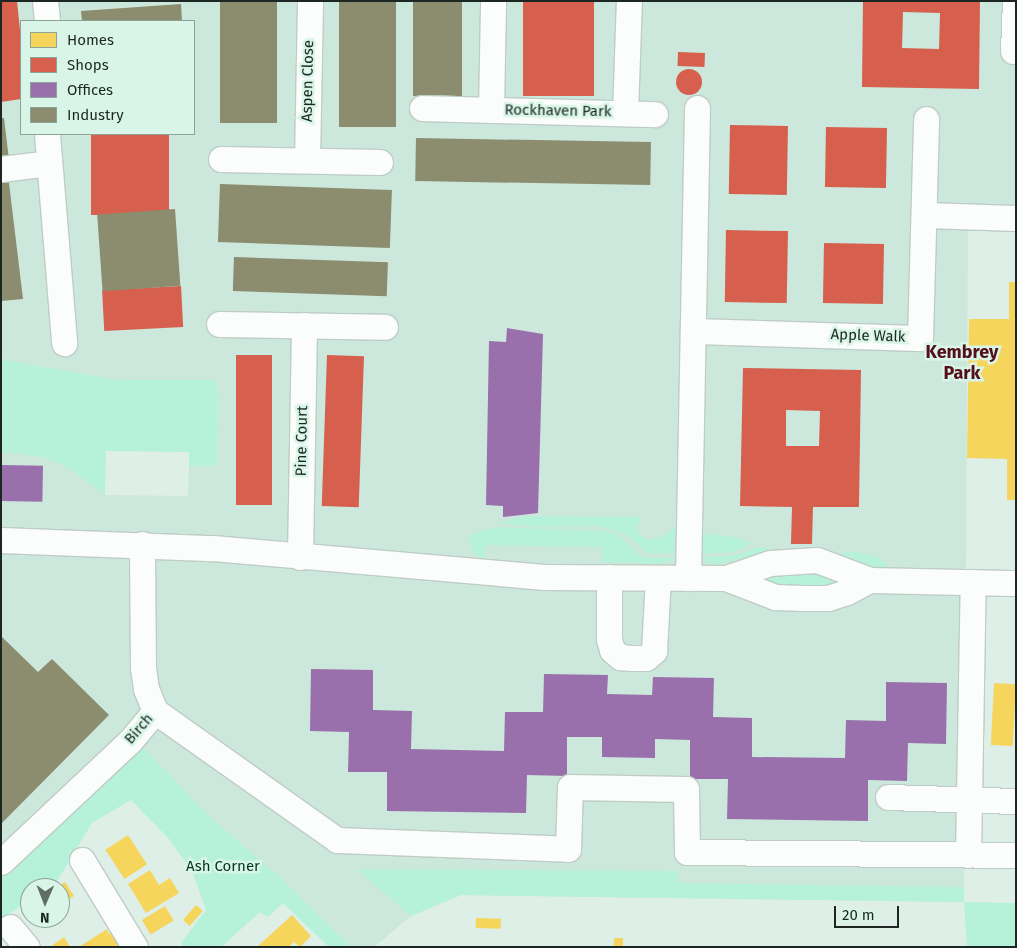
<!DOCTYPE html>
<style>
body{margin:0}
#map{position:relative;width:1017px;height:948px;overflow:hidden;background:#deefe7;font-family:"Fira Sans",sans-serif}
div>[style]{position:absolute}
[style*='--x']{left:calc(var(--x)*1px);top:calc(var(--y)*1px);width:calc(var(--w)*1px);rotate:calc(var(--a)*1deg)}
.built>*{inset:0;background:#cce7db}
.green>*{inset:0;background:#b6f1d9}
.homes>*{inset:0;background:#f6d55c;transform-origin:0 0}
.shops>*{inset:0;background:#d6604d;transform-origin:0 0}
.round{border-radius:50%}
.offices>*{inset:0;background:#9970ab;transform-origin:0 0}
.industry>*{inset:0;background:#8c8c6e;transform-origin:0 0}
.roads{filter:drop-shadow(1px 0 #bfccc6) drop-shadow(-1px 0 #bfccc6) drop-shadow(0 1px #bfccc6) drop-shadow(0 -1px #bfccc6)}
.minor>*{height:25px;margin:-12.5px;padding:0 12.5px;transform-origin:12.5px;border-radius:12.5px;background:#fafdfb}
span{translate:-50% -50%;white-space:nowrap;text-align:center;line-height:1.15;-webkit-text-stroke:5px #d8f5e8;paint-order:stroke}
.street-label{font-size:15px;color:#1c2723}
.park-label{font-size:15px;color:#023425}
.quarter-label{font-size:18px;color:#540f1b;font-weight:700}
.frame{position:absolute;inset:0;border:2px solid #1c2723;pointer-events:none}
.legend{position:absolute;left:20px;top:20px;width:175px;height:115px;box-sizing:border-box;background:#d8f5e8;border:1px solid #8da399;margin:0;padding:6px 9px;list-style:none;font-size:15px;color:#1c2723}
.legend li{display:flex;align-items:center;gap:10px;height:25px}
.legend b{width:25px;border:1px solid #8da399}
.north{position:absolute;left:20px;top:878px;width:50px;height:50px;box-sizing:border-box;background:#d8f5e8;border:1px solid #8da399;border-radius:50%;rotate:181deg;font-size:14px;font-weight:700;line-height:20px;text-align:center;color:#1c2723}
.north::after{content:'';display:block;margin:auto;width:18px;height:22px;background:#606d68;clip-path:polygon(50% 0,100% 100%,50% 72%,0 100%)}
.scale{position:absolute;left:834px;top:906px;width:65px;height:22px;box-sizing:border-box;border:2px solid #1c2723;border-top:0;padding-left:6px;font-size:15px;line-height:18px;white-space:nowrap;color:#1c2723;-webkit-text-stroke:4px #d8f5e8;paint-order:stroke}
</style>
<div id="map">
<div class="built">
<div style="clip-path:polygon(evenodd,1px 1px,1016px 1px,1016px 229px,968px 228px,964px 902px,461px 895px,411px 916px,374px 947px,351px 947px,280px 877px,209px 816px,139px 743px,1px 875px,1px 452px,39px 456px,69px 468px,105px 495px,188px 496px,189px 467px,217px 465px,219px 393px,215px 380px,117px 380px,1px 359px,1px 1px,21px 21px,194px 21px,194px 134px,21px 134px,21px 21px)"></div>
</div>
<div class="green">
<div style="clip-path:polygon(1px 359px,117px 380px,215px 380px,219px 393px,217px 465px,189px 467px,189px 452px,106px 451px,105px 495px,69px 468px,39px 456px,1px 452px)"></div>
<div style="clip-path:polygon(523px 516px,642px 517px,636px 530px,648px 540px,659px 538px,679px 525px,678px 554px,647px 553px,627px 535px,599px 526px,536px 527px,498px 523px)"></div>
<div style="clip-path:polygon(496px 527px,607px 531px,621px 537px,641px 557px,675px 558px,663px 564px,602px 562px,602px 547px,485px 545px,484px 559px,473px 553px,468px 535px)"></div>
<div style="clip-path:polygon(698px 533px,730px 536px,752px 543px,733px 552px,700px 554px)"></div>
<div style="clip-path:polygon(760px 547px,776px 550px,719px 564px,709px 564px,700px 558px,738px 555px)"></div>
<div style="clip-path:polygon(854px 551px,879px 558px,890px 568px,872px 566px,840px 554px)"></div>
<div style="clip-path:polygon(821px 571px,844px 581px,829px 586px,781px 587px,763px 580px,767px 576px)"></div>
<div style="clip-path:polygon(139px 743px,209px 816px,280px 877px,351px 947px,329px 947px,283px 903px,268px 917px,260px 912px,221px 947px,183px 947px,181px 943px,206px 910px,204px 904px,192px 871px,169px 839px,131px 800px,92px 823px,58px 880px,47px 888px,30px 888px,30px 900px,1px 919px,1px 875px)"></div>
<div style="clip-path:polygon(356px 869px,674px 871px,678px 873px,678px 883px,964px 887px,964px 902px,1016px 903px,1016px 947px,967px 947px,964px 902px,461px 895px,411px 916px)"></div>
</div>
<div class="homes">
<div style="clip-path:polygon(1009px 282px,1016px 282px,1016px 500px,1007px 500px,1007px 459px,967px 458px,969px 319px,1009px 319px)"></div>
<div style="left:994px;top:683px;width:22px;height:62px;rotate:3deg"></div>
<div style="left:128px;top:835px;width:35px;height:27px;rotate:57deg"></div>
<div style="clip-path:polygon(150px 870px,159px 885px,170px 878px,179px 893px,146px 913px,128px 884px)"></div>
<div style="clip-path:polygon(65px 882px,74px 896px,60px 905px,60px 888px,56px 888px)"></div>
<div style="left:196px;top:905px;width:9px;height:20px;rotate:41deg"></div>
<div style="left:165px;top:906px;width:17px;height:27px;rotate:59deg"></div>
<div style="clip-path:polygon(292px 915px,311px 936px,300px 947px,294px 942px,289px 947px,257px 947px)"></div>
<div style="left:476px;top:918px;width:25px;height:10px;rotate:2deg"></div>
<div style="clip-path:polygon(107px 929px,109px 934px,116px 929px,123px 947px,79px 947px)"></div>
<div style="clip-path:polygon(64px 937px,70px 947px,50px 947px)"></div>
<div style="left:614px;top:938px;width:9px;height:9px"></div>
</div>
<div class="shops">
<div style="clip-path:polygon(1px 1px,17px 1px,21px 40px,21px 99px,1px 102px)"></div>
<div style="left:523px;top:1px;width:71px;height:95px"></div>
<div style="clip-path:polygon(evenodd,863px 1px,980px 1px,979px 89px,862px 87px,863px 1px,903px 12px,940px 13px,939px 49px,902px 48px,903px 12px)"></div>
<div style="left:678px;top:52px;width:27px;height:14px;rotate:2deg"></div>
<div class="round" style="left:676px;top:69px;width:26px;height:26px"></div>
<div style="left:730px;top:125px;width:58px;height:69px;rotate:1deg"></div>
<div style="left:826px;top:127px;width:61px;height:60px;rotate:1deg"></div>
<div style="left:91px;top:134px;width:78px;height:81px"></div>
<div style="left:726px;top:230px;width:62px;height:72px;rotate:1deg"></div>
<div style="left:824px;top:243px;width:60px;height:60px;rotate:1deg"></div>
<div style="left:181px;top:286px;width:41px;height:79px;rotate:87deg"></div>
<div style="left:236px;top:355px;width:36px;height:150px"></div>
<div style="left:327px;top:355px;width:37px;height:151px;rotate:2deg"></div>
<div style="clip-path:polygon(evenodd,743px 368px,861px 370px,859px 507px,813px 507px,812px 544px,791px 544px,792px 507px,740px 506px,743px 368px,786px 410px,820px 411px,819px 446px,786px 446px,786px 410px)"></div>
</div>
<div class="offices">
<div style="clip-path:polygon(507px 328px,543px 334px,538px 513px,503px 517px,503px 506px,486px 505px,489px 341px,506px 342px)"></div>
<div style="left:1px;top:465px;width:42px;height:36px;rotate:1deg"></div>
<div style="clip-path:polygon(311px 669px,373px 670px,373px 710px,412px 711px,411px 749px,504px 751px,505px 712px,543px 712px,544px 674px,608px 675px,607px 694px,652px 695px,653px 677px,714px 678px,713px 717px,752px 718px,752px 757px,845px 758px,846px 720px,886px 721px,886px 682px,947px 683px,946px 744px,908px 743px,907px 781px,868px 780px,868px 821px,727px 819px,728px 779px,690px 779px,690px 740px,655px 739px,655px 758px,602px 757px,602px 737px,567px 737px,567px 776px,527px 775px,526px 813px,387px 811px,387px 772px,348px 772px,349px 732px,310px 731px)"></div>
</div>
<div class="industry">
<div style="left:220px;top:1px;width:57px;height:122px"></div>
<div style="left:339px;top:1px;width:57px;height:126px"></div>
<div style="left:413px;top:1px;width:49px;height:95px"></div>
<div style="clip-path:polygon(181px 4px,182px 21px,82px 21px,81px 11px)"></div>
<div style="clip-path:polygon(1px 118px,4px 118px,9px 160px,1px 160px)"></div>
<div style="left:416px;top:138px;width:235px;height:43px;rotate:1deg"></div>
<div style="clip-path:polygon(8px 175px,23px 299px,1px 301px,1px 176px)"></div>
<div style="left:220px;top:184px;width:172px;height:58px;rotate:2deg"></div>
<div style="left:175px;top:209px;width:77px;height:78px;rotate:86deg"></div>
<div style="left:234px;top:257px;width:154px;height:34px;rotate:2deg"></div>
<div style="clip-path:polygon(1px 636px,38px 672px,52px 659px,109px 715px,1px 824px)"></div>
</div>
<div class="roads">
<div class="minor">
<div style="--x:45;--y:1;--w:20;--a:84"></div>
<div style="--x:1013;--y:51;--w:50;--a:-87.7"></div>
<div style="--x:422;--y:108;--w:233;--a:1.5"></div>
<div style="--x:491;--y:110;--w:109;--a:-88.9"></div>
<div style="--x:625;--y:113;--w:112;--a:-88"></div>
<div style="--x:47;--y:134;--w:210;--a:85.3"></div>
<div style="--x:221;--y:159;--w:159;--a:1.1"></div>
<div style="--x:307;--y:160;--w:159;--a:-88.9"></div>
<div style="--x:1;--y:169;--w:48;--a:-7.1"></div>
<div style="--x:924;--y:215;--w:92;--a:1.9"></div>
<div style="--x:219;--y:324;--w:166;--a:1"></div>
<div style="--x:693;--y:331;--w:227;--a:1.8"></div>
<div style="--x:920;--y:338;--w:219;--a:-88.4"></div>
<div style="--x:1;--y:540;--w:212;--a:2.2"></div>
<div style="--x:213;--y:548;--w:332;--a:5"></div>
<div style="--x:544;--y:577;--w:182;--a:0.3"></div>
<div style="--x:726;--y:578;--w:46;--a:-18.8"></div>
<div style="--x:770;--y:563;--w:47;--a:-3.7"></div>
<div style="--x:817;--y:560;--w:57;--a:20.7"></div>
<div style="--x:870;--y:580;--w:146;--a:1.2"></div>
<div style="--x:300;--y:557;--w:232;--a:-89"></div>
<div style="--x:609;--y:577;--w:62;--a:90"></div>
<div style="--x:609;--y:639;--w:11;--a:75"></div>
<div style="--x:612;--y:650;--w:11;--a:41"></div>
<div style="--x:620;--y:657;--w:11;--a:5"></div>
<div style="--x:631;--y:658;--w:15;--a:0"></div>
<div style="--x:646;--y:658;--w:11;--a:-41"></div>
<div style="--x:654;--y:651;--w:73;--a:-86.9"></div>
<div style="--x:688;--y:578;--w:470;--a:-88.9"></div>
<div style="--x:726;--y:578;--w:53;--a:21.2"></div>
<div style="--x:775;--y:597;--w:27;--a:2"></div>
<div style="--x:802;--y:598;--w:26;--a:0"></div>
<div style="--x:828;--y:598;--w:20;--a:-18"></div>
<div style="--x:847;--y:592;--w:26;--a:-28"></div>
<div style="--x:155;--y:711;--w:223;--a:35.3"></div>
<div style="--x:337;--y:840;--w:231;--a:2.2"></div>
<div style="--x:568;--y:849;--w:62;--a:-88.2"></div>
<div style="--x:570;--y:787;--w:116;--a:1"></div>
<div style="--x:686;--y:789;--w:63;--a:89.1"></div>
<div style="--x:687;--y:852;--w:329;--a:0.5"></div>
<div style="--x:888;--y:797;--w:128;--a:1.8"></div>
<div style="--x:968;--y:855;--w:273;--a:-89"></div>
<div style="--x:82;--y:860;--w:102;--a:58.7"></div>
<div style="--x:1;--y:862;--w:177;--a:-43.2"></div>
<div style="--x:130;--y:741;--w:39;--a:-50"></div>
<div style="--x:155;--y:711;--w:24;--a:-112"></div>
<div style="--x:146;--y:689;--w:21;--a:-98"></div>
<div style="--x:143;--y:668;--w:124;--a:-90.5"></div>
<div style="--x:10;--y:927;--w:26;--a:50"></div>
</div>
</div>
<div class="street-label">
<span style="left:308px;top:81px;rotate:-89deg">Aspen Close</span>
<span style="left:558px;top:111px;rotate:1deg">Rockhaven Park</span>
<span style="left:868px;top:336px;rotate:2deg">Apple Walk</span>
<span style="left:302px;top:441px;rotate:-89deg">Pine Court</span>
<span style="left:139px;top:729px;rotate:-49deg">Birch</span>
</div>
<div class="park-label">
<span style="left:223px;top:867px">Ash Corner</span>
</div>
<div class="quarter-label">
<span style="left:962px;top:363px">Kembrey<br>Park</span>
</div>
<div class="frame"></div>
<ul class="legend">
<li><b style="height:14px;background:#f6d55c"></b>Homes</li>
<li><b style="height:14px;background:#d6604d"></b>Shops</li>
<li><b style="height:14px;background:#9970ab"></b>Offices</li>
<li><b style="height:14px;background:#8c8c6e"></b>Industry</li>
</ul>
<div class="north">N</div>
<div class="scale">20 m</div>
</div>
